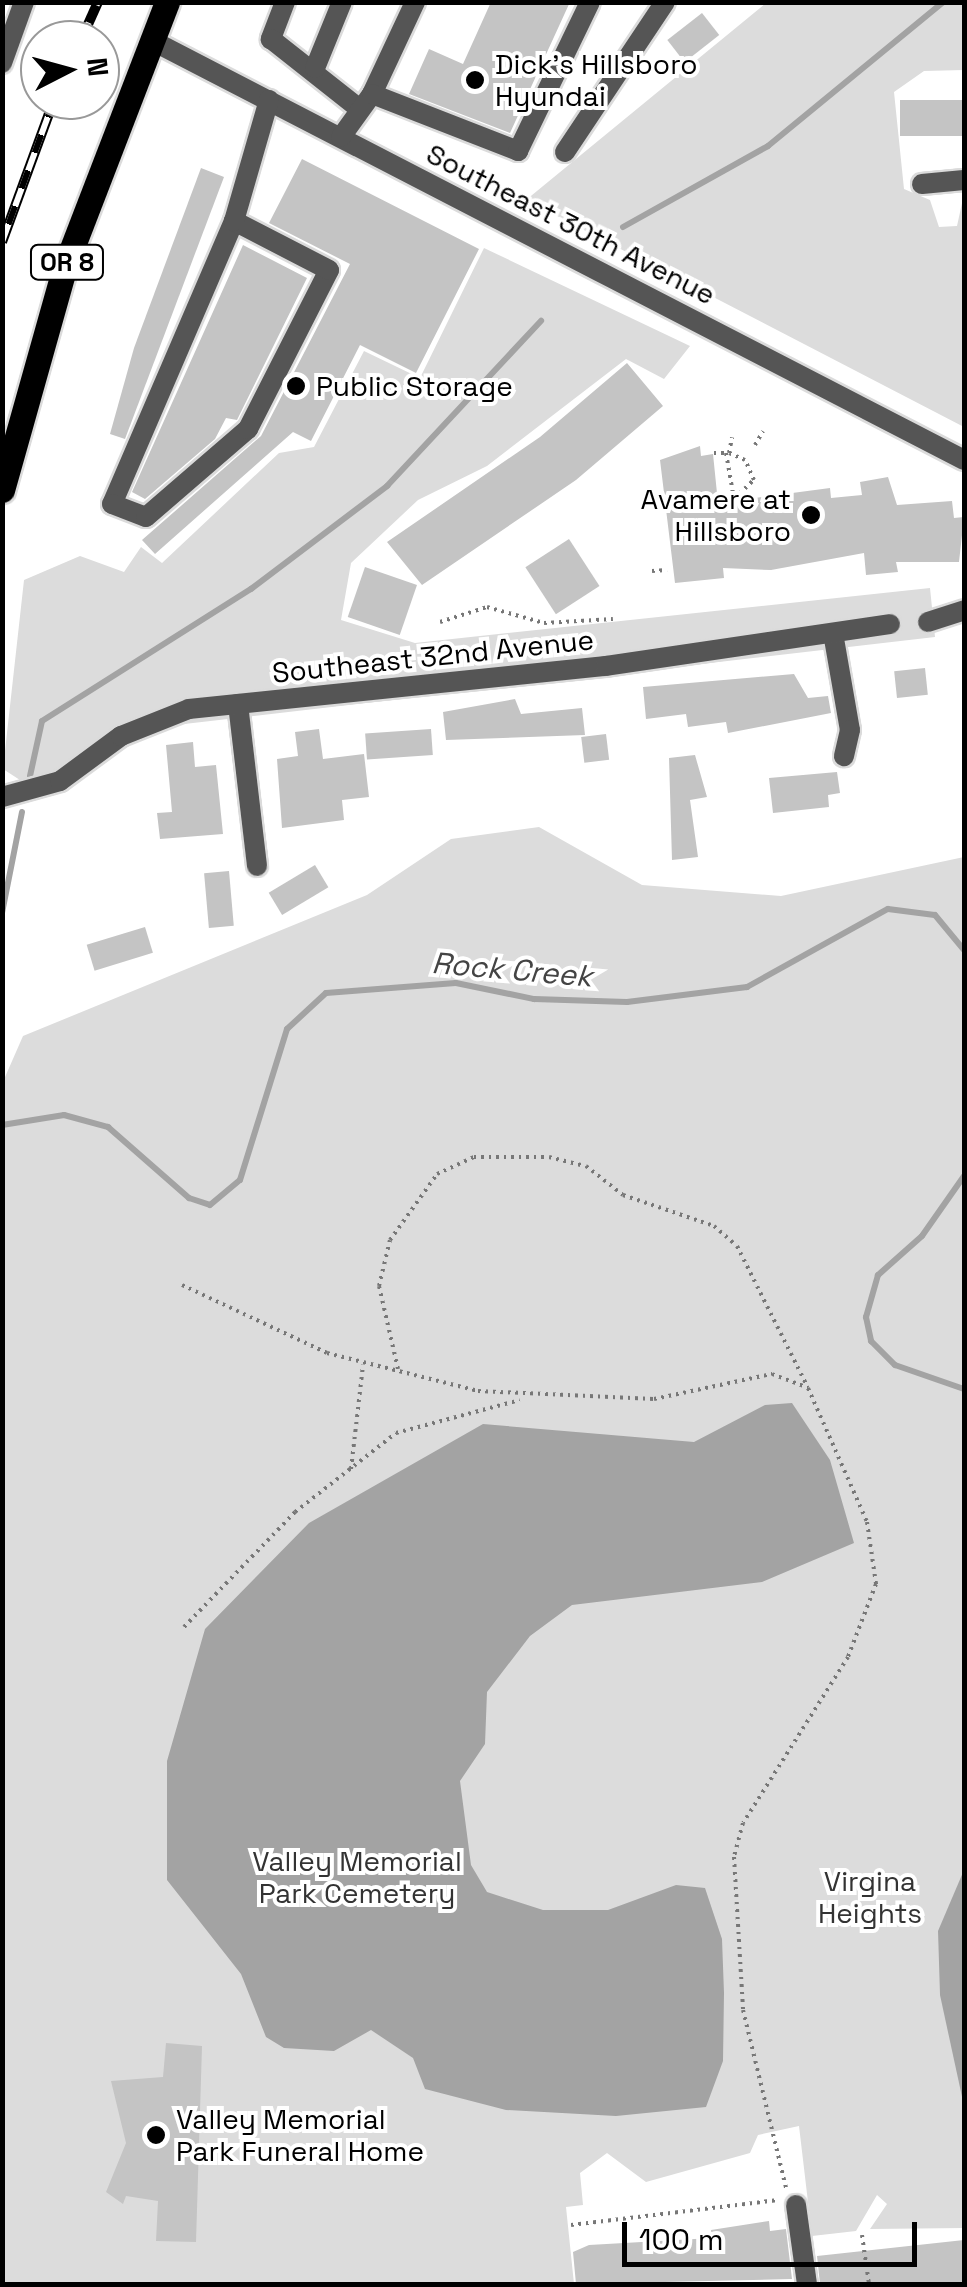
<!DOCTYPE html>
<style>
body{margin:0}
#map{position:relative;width:967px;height:2287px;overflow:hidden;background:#fff;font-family:"Space Grotesk",sans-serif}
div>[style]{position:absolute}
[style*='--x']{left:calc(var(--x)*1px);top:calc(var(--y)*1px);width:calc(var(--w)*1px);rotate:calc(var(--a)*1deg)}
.green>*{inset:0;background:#dcdcdc}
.water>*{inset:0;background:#a3a3a3}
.stream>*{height:6px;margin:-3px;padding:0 3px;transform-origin:3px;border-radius:3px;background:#a3a3a3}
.building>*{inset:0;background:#c4c4c4;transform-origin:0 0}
.path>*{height:4px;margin-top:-2px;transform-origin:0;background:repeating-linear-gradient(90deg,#777 0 2.5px,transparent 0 7.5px)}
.roads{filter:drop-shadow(2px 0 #dbdbdb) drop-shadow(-2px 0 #dbdbdb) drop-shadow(0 2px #dbdbdb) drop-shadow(0 -2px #dbdbdb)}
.minor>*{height:20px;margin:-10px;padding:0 10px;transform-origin:10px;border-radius:10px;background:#555}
.major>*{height:25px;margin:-12.5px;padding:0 12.5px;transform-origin:12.5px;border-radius:12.5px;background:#000}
.rail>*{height:10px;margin-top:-5px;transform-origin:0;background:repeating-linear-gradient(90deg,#fff 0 19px,#000 0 38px);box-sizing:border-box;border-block:2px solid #000}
.dots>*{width:28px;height:28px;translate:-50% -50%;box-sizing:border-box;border:5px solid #fff;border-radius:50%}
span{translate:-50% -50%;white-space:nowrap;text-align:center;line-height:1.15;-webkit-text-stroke:8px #fff;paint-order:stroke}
.shield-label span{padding:2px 8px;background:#fff;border:2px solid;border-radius:8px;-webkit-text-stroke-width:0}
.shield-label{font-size:25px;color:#000;font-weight:700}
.poi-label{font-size:28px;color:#000}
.left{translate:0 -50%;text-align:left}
.right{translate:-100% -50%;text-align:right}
.street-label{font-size:28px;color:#000}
.park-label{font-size:28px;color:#333}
.water-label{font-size:30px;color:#444;font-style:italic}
.frame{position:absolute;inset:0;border:5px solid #000;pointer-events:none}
.north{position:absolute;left:20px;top:20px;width:100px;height:100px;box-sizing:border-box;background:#fff;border:2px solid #999;border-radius:50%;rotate:84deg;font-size:28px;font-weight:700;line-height:40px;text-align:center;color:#000}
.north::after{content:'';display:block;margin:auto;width:35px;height:45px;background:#000;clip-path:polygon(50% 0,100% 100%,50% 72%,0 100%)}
.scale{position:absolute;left:622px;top:2222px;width:295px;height:45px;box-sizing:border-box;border:5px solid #000;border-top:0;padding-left:12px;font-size:30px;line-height:35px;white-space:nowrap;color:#000;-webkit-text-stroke:8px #fff;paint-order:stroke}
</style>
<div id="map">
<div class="green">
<div style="clip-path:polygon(766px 3px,964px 3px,964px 70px,924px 71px,894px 92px,904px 189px,930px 200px,939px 227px,957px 226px,964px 194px,964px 427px,526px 200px)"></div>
<div style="clip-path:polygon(484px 248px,690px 346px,664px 379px,626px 359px,487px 466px,418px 500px,351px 563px,341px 620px,415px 643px,930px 588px,935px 637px,141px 729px,40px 793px,3px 769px,24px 580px,80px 556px,124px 572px,141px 547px,162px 563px,279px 453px,314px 447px,364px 351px,420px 378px)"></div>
<div style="clip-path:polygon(539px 827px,642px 885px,781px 896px,964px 857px,964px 2228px,870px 2229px,887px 2204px,877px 2195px,856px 2231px,812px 2236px,799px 2126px,758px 2135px,750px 2153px,646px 2182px,607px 2153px,580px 2173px,583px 2205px,566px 2207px,574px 2284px,3px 2284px,2px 1084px,23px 1036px,367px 895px,451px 839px)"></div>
</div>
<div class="water">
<div style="clip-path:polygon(792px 1403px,830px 1460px,854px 1543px,762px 1582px,572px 1605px,530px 1636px,487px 1692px,485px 1744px,460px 1781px,471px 1865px,487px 1892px,543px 1910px,608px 1910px,676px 1885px,705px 1888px,722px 1939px,724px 1993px,723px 2061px,706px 2107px,616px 2116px,506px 2110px,425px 2089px,413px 2058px,371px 2030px,334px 2051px,284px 2048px,266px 2037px,241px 1974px,167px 1880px,167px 1761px,205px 1629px,309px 1523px,483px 1424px,694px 1442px,765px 1405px)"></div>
<div style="clip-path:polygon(964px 1870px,964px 2106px,940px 1995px,938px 1931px)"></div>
</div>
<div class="stream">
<div style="--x:623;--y:227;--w:166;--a:-29.2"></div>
<div style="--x:768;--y:146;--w:227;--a:-39.4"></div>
<div style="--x:30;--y:776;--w:56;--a:-77.7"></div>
<div style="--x:42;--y:721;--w:247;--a:-32.3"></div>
<div style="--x:251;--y:589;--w:171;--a:-37.1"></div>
<div style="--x:387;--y:486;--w:226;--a:-47"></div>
<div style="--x:2;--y:913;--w:103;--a:-78.8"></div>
<div style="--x:2;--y:1125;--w:63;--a:-9.2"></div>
<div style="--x:64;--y:1115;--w:46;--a:15.3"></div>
<div style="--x:108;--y:1127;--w:108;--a:41.2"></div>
<div style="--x:189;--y:1198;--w:22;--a:18"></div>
<div style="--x:210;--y:1205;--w:39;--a:-40"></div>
<div style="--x:240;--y:1180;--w:158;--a:-72.7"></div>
<div style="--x:287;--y:1029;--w:53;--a:-42.7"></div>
<div style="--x:326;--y:993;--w:130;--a:-4.4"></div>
<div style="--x:456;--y:983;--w:80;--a:11.6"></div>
<div style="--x:534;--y:999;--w:93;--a:1.8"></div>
<div style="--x:627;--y:1002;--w:121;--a:-7.1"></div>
<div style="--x:747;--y:987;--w:161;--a:-29"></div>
<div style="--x:888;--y:909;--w:47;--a:7.3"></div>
<div style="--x:935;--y:915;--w:45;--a:50.4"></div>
<div style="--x:964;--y:1176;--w:73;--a:125"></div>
<div style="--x:922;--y:1236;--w:59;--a:138.4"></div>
<div style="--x:878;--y:1275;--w:44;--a:105.9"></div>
<div style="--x:866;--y:1317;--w:25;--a:78"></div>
<div style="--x:871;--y:1341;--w:34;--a:45"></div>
<div style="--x:895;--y:1365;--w:73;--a:19.2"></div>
</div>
<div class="building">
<div style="clip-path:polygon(491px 2px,570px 2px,510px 133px,409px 94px,429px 49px,463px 64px)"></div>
<div style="left:702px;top:13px;width:28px;height:44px;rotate:52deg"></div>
<div style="left:964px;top:100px;width:36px;height:64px;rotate:90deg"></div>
<div style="clip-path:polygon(302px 159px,479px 249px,416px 373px,360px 345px,311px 441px,293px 432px,155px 554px,142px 540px,261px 436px,350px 264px,269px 223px)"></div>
<div style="clip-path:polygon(201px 168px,224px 177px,125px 439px,110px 434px,134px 348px)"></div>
<div style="clip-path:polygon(243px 245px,307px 278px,237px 420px,226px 418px,215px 439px,145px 499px,132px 492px)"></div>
<div style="clip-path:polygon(627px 363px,663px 406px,576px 480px,422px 585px,387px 542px,540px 437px)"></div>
<div style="clip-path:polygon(700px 446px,701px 456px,713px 454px,718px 503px,830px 488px,831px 498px,862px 495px,860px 482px,888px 477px,897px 505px,952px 501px,954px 518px,964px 517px,959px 562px,896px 562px,898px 572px,866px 575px,864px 553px,771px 570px,723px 568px,724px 578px,675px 583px,660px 460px)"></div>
<div style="left:569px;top:539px;width:56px;height:52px;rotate:57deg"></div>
<div style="left:365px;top:567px;width:55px;height:53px;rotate:19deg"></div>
<div style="left:925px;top:668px;width:27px;height:31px;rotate:84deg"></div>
<div style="clip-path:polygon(794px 674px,808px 698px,828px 696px,831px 713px,728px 733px,726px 722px,688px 727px,686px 714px,646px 719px,643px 687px)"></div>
<div style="clip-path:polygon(515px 699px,521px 714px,582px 708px,585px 735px,446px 740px,443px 712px)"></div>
<div style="clip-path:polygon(319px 729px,323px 759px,364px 754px,369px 797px,342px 800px,344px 820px,282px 828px,277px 759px,298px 756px,295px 732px)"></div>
<div style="left:431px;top:729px;width:26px;height:66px;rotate:86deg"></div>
<div style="left:606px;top:734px;width:26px;height:25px;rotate:83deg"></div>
<div style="clip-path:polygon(193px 742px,195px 767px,216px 765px,223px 834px,160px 839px,157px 813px,172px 812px,166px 745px)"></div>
<div style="clip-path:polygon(695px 755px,707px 797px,690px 800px,698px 857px,672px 860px,669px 758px)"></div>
<div style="clip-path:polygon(837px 772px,840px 793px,828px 795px,829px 807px,773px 813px,769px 778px)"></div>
<div style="left:315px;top:865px;width:26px;height:54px;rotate:59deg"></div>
<div style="left:229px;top:871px;width:55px;height:25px;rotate:85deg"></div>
<div style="left:145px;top:927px;width:27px;height:61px;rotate:73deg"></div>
<div style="clip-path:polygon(166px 2043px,202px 2046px,196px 2242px,156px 2241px,158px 2201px,126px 2196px,123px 2204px,106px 2192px,126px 2143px,111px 2081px,163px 2077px)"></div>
<div style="clip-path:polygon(769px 2221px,770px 2231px,786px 2229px,792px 2279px,576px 2284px,573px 2252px,589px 2245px,712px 2238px,711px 2230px)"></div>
<div style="clip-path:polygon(964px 2240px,964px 2282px,820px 2284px,817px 2256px)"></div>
</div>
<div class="path">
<div style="--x:755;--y:445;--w:16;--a:-60"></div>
<div style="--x:714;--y:453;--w:15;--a:0"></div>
<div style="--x:729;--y:453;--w:16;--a:-79"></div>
<div style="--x:726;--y:453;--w:47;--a:80.1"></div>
<div style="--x:734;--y:499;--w:28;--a:-44"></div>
<div style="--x:754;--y:480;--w:22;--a:-114"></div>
<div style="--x:745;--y:460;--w:17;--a:-156"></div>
<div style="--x:652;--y:571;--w:15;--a:-4"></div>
<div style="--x:440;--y:622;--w:49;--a:-17.7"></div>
<div style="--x:487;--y:607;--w:59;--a:15.7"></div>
<div style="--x:544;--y:623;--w:69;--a:-3.3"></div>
<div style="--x:182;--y:1285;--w:160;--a:25.1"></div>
<div style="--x:327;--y:1353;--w:156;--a:14.1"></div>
<div style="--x:478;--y:1391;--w:176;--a:2.6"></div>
<div style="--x:654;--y:1399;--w:121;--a:-12"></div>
<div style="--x:772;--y:1374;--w:39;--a:21"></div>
<div style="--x:808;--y:1388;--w:146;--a:66.2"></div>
<div style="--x:867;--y:1522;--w:63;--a:81.7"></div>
<div style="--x:876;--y:1584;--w:78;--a:111"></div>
<div style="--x:848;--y:1657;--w:196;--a:122.3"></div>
<div style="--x:743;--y:1823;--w:35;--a:105"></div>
<div style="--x:734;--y:1857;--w:153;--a:86.6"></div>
<div style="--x:743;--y:2010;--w:183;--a:76.4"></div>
<div style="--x:398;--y:1369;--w:85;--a:-102.9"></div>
<div style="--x:379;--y:1286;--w:47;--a:-76.6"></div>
<div style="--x:390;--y:1240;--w:81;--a:-54.5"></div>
<div style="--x:437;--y:1174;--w:41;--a:-24.7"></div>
<div style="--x:474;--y:1157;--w:75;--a:0"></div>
<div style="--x:549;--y:1157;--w:38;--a:14"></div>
<div style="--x:586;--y:1166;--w:47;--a:38.1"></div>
<div style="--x:623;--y:1195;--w:96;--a:18.8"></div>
<div style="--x:714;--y:1226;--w:30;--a:41"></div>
<div style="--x:737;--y:1246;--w:154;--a:63.4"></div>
<div style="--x:351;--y:1469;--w:105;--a:-83.4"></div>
<div style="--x:184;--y:1627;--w:160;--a:-46"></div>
<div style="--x:295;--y:1512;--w:128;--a:-38"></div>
<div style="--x:396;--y:1433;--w:128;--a:-14.9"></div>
<div style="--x:571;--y:2225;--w:209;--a:-6.9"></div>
<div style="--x:862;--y:2235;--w:49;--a:81.9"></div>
</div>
<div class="roads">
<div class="minor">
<div style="--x:285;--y:2;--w:40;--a:111"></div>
<div style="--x:271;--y:39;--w:110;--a:38.3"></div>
<div style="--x:151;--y:40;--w:915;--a:27.32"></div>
<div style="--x:2;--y:63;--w:65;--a:-70.2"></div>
<div style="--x:315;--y:68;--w:71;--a:-67.8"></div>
<div style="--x:372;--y:94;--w:102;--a:-64.9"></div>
<div style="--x:341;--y:137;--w:53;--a:-54.2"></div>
<div style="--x:372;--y:94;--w:157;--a:21.3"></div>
<div style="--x:518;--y:151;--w:165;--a:-64.2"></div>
<div style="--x:565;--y:152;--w:180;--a:-56.3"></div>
<div style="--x:922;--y:184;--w:42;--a:-5.4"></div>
<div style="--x:234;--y:221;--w:308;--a:113.3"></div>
<div style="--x:112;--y:504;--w:36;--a:21"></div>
<div style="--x:146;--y:517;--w:135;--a:-40.8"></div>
<div style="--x:248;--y:429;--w:178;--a:-63"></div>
<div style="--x:329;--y:270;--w:107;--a:-152.7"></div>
<div style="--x:234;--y:221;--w:126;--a:-73.9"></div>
<div style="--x:928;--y:622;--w:38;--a:-18"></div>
<div style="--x:833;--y:633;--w:98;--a:80.1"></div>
<div style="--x:850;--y:730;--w:27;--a:103"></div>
<div style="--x:238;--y:704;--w:163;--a:83.3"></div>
<div style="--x:2;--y:797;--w:60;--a:-15.4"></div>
<div style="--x:60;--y:781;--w:76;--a:-36.4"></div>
<div style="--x:121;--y:736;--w:73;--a:-21.7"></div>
<div style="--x:189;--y:709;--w:419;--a:-5.9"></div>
<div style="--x:606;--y:666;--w:287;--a:-8.4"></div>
<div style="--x:796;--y:2205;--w:80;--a:82.1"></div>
</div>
<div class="major">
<div style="--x:2;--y:490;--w:230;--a:-74.3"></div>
<div style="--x:64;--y:269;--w:286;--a:-68.9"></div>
</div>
</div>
<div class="rail">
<div style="--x:81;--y:40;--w:42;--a:-65.9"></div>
<div style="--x:2;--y:242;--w:151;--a:-69.9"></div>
</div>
<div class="dots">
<div style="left:475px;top:80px;background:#000"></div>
<div style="left:296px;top:386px;background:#000"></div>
<div style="left:811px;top:515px;background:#000"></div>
<div style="left:156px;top:2135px;background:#000"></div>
</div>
<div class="shield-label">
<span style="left:67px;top:262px">OR 8</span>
</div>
<div class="poi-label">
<span class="left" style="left:495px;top:80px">Dick's Hillsboro<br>Hyundai</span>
<span class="left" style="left:316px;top:386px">Public Storage</span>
<span class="right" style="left:791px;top:515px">Avamere at<br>Hillsboro</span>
<span class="left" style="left:176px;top:2135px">Valley Memorial<br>Park Funeral Home</span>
</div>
<div class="street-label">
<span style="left:571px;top:224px;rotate:27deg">Southeast 30th Avenue</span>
<span style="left:433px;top:656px;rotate:-6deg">Southeast 32nd Avenue</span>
</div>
<div class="park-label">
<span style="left:357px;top:1877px">Valley Memorial<br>Park Cemetery</span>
<span style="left:870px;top:1897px">Virgina<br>Heights</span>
</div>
<div class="water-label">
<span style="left:512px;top:970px;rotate:5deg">Rock Creek</span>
</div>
<div class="frame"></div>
<div class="north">N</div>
<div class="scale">100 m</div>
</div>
